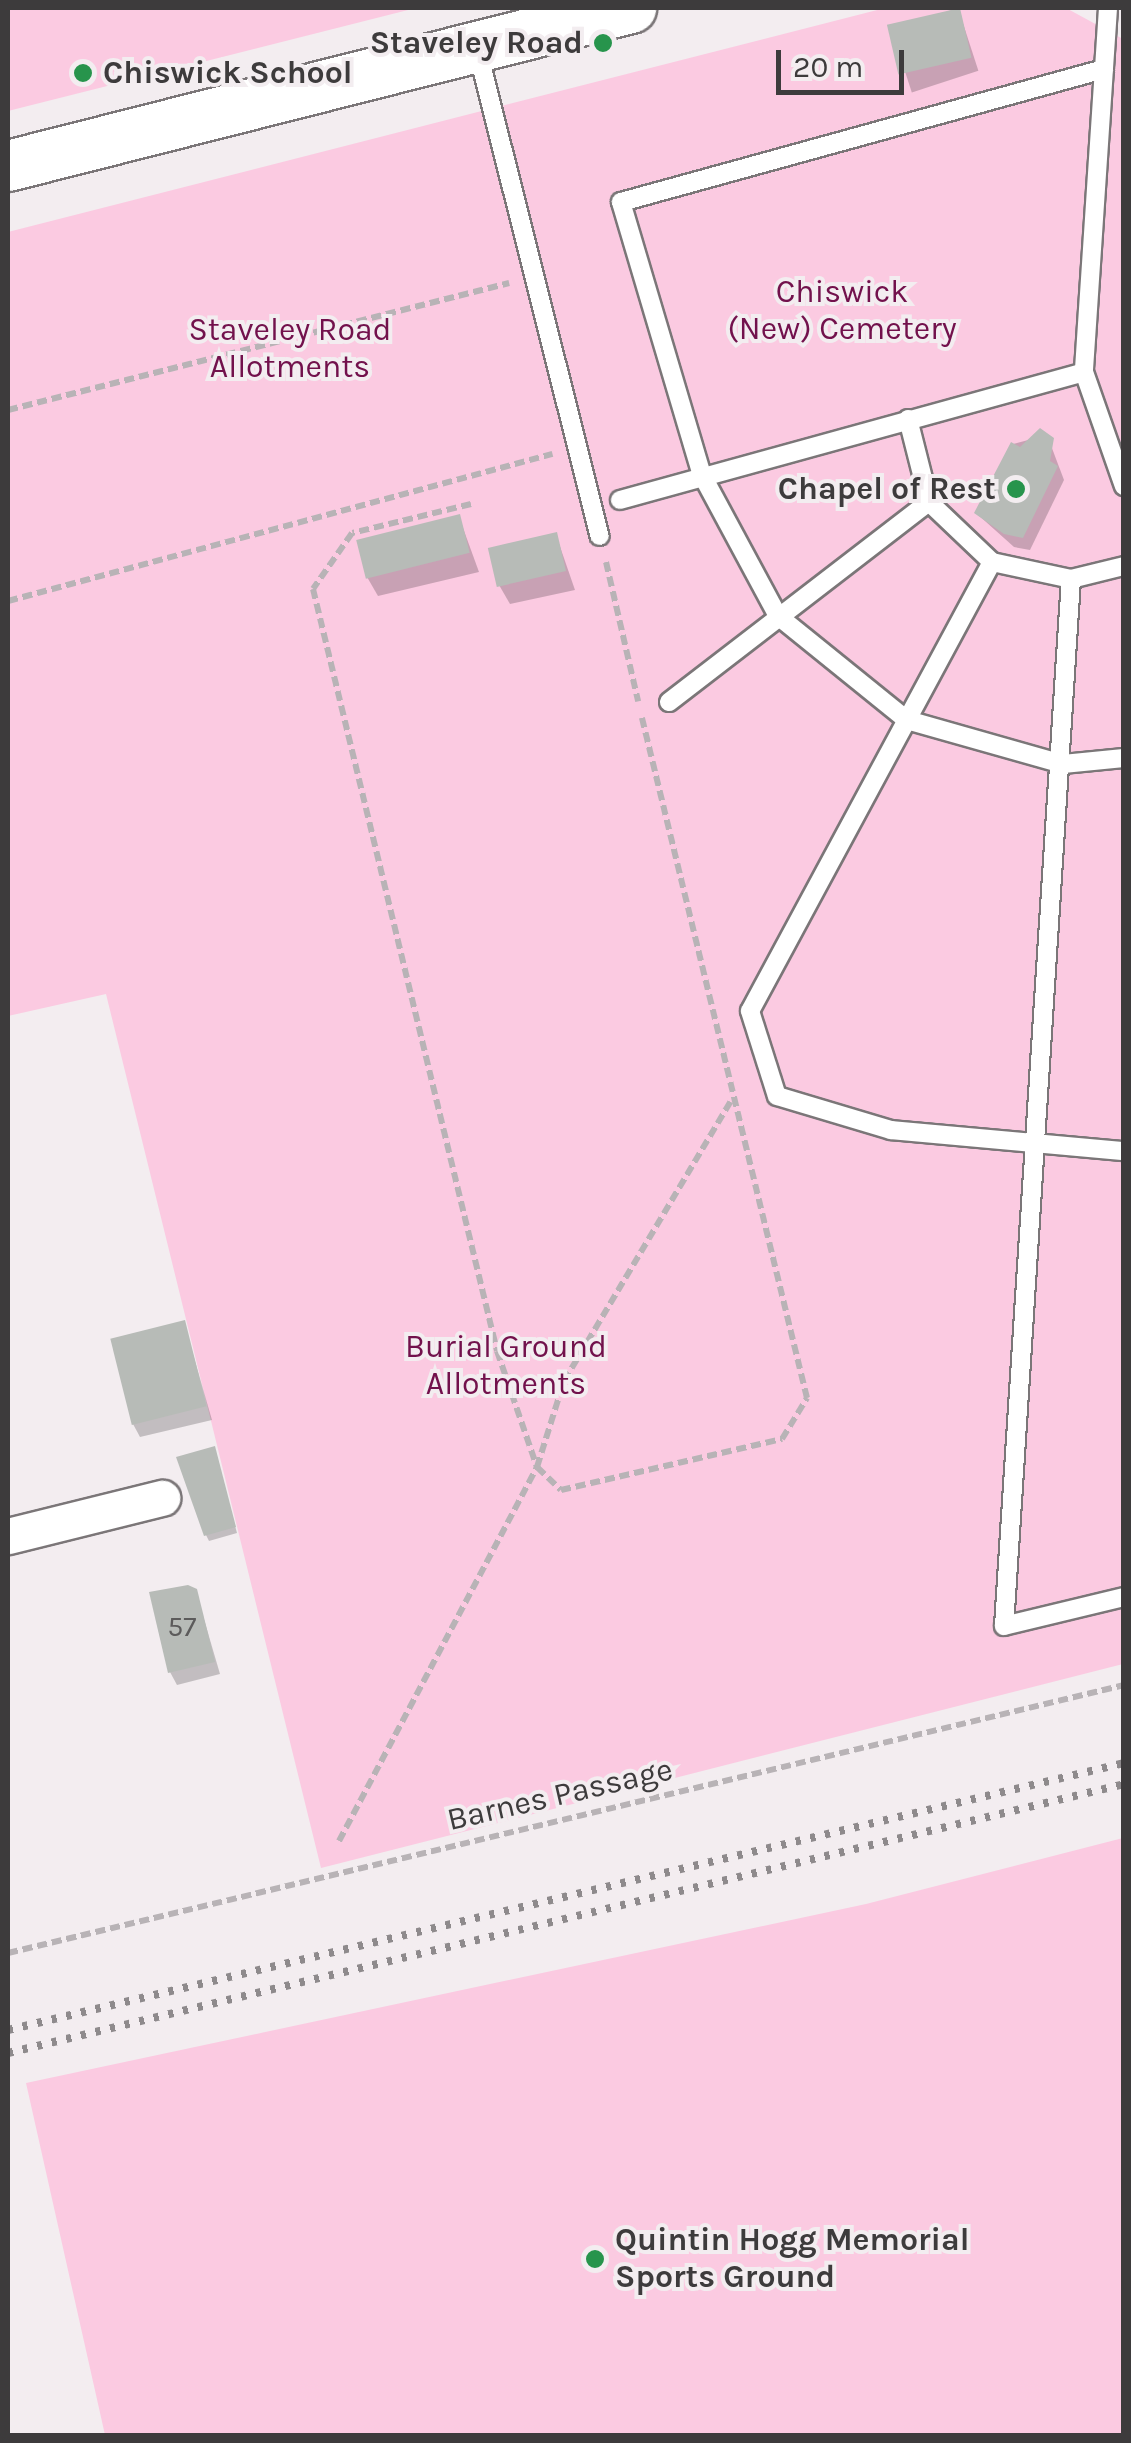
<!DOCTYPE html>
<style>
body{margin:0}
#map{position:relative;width:1131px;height:2443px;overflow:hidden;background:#f3edf0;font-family:Karla,sans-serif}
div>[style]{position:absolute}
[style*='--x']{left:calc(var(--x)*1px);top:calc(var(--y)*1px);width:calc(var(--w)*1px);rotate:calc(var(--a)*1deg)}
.green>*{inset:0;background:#fbcae1}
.shadow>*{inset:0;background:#0003;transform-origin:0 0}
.building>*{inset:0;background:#b7bbb7;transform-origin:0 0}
.path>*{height:6px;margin-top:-3px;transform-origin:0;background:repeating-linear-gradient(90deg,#b8b3b6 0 10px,transparent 0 15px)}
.roads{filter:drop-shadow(2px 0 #7b7678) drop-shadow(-2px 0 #7b7678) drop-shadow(0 2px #7b7678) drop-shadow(0 -2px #7b7678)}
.lane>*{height:18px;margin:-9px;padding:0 9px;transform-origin:9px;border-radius:9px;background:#fff}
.street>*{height:35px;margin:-17.5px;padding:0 17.5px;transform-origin:17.5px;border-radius:17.5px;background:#fff}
.secondary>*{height:50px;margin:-25px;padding:0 25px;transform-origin:25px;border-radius:25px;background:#fff}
.rail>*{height:8px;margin-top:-4px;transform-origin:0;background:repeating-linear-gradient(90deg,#8e8a8c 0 5px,transparent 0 15px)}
.dots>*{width:28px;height:28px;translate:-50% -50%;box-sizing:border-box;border:5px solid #f3edf0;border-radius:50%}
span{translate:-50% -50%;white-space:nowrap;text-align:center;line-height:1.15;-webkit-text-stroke:8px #f3edf0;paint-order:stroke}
.number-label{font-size:28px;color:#5c5b5b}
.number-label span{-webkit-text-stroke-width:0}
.poi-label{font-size:32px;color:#3d3b3c;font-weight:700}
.right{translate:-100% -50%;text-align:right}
.left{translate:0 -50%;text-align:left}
.park-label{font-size:32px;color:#72114c}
.street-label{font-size:32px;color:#3d3b3c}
.frame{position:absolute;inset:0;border:10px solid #3d3b3c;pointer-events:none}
.scale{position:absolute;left:776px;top:50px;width:128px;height:45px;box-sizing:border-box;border:5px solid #3d3b3c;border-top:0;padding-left:12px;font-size:30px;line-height:35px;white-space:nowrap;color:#3d3b3c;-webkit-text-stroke:8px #f3edf0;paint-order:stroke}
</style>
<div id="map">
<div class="green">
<div style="clip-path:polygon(8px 8px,416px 8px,8px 111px)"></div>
<div style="clip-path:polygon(885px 8px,1066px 8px,1123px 39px,1123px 1664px,321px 1868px,106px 994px,8px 1016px,8px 232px)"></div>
<div style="clip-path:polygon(1123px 1838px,1123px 2435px,105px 2435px,26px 2083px,866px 1904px)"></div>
</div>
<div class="shadow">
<div style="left:958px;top:8px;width:66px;height:70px;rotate:72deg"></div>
<div style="clip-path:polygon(1047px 435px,1064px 480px,1030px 550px,1014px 547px,976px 513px,1013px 444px)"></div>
<div style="clip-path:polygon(459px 517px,479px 572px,378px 596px,367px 577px)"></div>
<div style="clip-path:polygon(556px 535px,575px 590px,510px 604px,499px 585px)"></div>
<div style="clip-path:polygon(184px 1323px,212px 1420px,140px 1437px,133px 1424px)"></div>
<div style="clip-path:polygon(214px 1448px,237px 1533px,209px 1541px,206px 1535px)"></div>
<div style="clip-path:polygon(196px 1592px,220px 1674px,177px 1685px,170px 1672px)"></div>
</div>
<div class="building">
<div style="left:960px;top:8px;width:51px;height:75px;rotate:77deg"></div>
<div style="clip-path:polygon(1040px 428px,1054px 438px,1050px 461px,1058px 466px,1023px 538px,1004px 534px,974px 513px,1011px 442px,1020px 447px)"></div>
<div style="left:460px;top:514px;width:40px;height:107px;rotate:76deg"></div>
<div style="left:557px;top:532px;width:40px;height:71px;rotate:77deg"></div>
<div style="left:185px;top:1320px;width:89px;height:77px;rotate:76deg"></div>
<div style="clip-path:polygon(215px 1446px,236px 1527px,204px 1536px,176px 1457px)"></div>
<div style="clip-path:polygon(188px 1585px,197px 1589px,215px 1662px,168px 1673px,149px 1592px)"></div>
</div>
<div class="path">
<div style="--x:8;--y:410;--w:517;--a:-14.22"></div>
<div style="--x:471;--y:504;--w:122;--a:166.3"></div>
<div style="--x:352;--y:533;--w:68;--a:124.9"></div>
<div style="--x:313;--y:589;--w:784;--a:76.42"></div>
<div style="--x:497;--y:1351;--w:123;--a:71"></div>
<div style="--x:537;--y:1467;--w:33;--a:44"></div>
<div style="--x:561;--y:1490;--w:227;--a:-13"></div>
<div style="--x:782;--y:1439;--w:48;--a:-58.6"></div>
<div style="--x:807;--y:1398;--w:700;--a:-103.64"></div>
<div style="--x:606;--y:562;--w:143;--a:77"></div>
<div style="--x:8;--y:601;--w:564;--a:-15.12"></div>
<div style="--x:339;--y:1841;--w:423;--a:-62.1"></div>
<div style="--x:537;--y:1467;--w:90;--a:-72.6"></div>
<div style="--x:564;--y:1381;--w:325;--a:-59.2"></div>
<div style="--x:8;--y:1953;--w:1148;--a:-13.5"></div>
</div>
<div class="roads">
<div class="lane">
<div style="--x:1108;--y:8;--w:365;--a:93.8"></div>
<div style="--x:1084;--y:372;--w:121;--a:70.7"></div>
<div style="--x:478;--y:52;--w:499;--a:75.9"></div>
<div style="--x:1104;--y:69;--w:501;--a:164.6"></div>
<div style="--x:621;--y:202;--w:285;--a:73.5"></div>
<div style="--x:702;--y:475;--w:160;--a:61.7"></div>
<div style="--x:778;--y:616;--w:166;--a:38.9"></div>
<div style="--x:907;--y:720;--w:162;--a:15.8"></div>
<div style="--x:1063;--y:764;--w:61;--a:-5.6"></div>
<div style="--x:908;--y:419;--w:86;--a:75.8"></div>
<div style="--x:929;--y:502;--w:87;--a:43.6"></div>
<div style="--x:992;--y:562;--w:81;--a:12.1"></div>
<div style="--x:1071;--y:579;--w:55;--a:-13.8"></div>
<div style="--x:620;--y:500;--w:481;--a:-15.4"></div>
<div style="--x:992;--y:562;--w:510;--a:118.32"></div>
<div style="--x:750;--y:1011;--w:89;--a:72.4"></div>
<div style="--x:777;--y:1096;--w:119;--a:16.6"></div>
<div style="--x:891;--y:1130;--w:234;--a:5.2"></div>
<div style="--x:1071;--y:579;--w:1049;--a:93.66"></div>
<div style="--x:1004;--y:1626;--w:123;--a:-13.6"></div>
<div style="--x:669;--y:702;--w:328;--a:-37.6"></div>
</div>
<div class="street">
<div style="--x:8;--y:1536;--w:159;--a:-13.9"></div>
</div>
<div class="secondary">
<div style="--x:8;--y:166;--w:643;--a:-14.23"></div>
</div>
</div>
<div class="rail">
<div style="--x:8;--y:2030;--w:1147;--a:-13.45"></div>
<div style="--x:8;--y:2053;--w:1148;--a:-13.55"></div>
</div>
<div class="dots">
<div style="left:603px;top:43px;background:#27944c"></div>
<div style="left:83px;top:73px;background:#27944c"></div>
<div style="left:1016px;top:489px;background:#27944c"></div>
<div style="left:595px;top:2259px;background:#27944c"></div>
</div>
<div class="number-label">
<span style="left:182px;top:1627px">57</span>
</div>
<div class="poi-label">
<span class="right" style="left:583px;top:43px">Staveley Road</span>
<span class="left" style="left:103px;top:73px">Chiswick School</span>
<span class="right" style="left:996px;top:489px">Chapel of Rest</span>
<span class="left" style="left:615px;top:2259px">Quintin Hogg Memorial<br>Sports Ground</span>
</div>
<div class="park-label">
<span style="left:842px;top:311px">Chiswick<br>(New) Cemetery</span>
<span style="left:290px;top:349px">Staveley Road<br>Allotments</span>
<span style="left:506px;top:1366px">Burial Ground<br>Allotments</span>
</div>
<div class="street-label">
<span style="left:560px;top:1795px;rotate:-13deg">Barnes Passage</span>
</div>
<div class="frame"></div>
<div class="scale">20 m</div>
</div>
